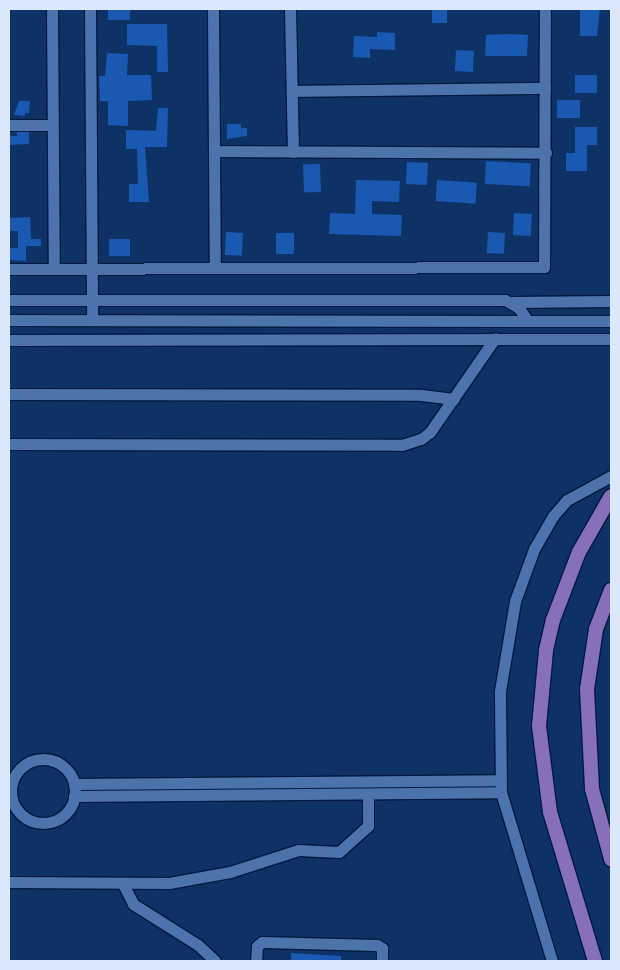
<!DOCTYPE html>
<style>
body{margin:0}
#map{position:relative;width:620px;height:970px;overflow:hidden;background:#0e3265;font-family:Literata,serif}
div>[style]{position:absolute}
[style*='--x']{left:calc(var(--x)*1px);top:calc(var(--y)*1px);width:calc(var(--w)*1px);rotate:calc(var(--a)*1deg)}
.building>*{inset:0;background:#1a59b2;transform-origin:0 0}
.roads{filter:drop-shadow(1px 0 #01193f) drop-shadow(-1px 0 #01193f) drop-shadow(0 1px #01193f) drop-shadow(0 -1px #01193f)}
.minor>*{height:11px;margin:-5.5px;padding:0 5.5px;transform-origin:5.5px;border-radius:5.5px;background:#4d73ac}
.minor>.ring{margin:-5.5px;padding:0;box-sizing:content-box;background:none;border:11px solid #4d73ac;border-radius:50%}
.major>*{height:14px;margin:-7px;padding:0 7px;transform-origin:7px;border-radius:7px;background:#876fb9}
span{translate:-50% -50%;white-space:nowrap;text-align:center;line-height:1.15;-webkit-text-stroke:4px #032759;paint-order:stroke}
.frame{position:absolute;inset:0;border:10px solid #dbe8fb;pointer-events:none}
</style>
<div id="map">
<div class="building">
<div style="left:108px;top:9px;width:22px;height:11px"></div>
<div style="left:432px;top:9px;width:15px;height:14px"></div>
<div style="clip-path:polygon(580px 9px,600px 9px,597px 36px,580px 36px)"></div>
<div style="clip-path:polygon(127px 24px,167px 24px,168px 72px,157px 72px,157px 46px,127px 45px)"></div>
<div style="clip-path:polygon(377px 32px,395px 33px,395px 50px,370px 49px,370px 58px,353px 57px,354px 36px,377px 37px)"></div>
<div style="clip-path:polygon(511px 34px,528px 35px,527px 56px,485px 56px,486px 35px)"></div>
<div style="left:456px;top:50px;width:18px;height:21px;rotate:3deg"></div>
<div style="clip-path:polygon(107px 53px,128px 54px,127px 75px,151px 75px,152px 100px,128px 101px,128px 126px,108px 125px,108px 101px,100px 101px,99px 76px,105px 76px)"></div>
<div style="left:575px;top:75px;width:22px;height:18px"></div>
<div style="left:557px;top:100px;width:23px;height:18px"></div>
<div style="clip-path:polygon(19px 101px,30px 101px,29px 113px,25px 113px,25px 116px,14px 115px)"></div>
<div style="clip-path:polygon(158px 108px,168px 108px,167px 147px,145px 147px,149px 202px,129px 202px,129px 184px,138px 184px,137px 149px,126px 149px,126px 130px,156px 131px)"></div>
<div style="clip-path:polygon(227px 124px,241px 124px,241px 128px,247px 128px,247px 136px,227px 139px)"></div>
<div style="clip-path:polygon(575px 127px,597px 127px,597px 145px,587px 145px,587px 171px,566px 171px,566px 153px,575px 153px)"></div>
<div style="clip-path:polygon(17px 132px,29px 132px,29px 144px,9px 145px,9px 136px,17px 136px)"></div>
<div style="left:486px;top:161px;width:45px;height:23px;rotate:3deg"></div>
<div style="left:407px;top:162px;width:21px;height:22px;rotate:3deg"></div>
<div style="left:320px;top:164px;width:28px;height:17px;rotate:88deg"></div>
<div style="clip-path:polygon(356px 180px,400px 181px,399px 202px,372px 201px,372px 214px,402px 215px,401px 236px,329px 234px,330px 213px,355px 214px)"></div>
<div style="left:437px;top:180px;width:40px;height:21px;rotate:4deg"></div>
<div style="left:514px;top:213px;width:18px;height:22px;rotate:3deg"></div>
<div style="clip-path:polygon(30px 217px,31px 239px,41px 239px,41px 246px,26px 246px,26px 261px,9px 260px,9px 248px,18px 248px,18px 231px,9px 231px,9px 218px)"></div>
<div style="left:226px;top:232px;width:17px;height:23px;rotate:3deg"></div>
<div style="left:488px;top:232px;width:17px;height:21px;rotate:3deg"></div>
<div style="left:276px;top:233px;width:18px;height:21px"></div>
<div style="left:109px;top:239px;width:21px;height:17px"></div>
<div style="clip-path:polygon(291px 953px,341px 956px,341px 961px,291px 961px)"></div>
</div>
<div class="roads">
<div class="minor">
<div style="--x:52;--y:9;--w:260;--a:89.6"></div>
<div style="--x:90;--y:9;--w:311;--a:89.6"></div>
<div style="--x:213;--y:9;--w:259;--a:89.6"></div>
<div style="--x:290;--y:9;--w:143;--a:88.8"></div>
<div style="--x:292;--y:91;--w:253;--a:-0.7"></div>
<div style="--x:9;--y:125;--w:43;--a:0"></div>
<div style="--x:214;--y:151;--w:332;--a:0.3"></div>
<div style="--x:9;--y:269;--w:535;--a:-0.21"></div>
<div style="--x:544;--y:267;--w:258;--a:-89.8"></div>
<div style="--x:9;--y:300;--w:496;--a:0"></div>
<div style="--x:505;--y:300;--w:16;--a:30"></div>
<div style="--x:519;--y:308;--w:14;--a:56"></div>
<div style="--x:511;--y:302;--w:100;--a:-0.6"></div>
<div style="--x:9;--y:320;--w:602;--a:0.1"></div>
<div style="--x:9;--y:340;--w:602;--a:-0.1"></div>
<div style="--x:9;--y:394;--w:412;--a:0.1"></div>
<div style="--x:421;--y:395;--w:33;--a:7"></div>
<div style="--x:9;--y:444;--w:393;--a:0.1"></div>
<div style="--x:402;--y:445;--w:20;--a:-18"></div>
<div style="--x:421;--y:439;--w:11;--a:-38"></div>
<div style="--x:430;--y:432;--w:114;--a:-55.3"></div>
<div class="ring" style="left:11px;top:759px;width:53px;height:53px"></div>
<div style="--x:74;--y:784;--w:426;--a:-0.5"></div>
<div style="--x:74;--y:796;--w:427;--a:-0.5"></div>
<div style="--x:9;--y:882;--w:160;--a:0.4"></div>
<div style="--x:169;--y:883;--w:62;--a:-10.2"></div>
<div style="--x:230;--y:872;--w:71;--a:-17.9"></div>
<div style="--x:298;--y:850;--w:41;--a:2.8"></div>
<div style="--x:339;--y:852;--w:39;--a:-42"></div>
<div style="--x:368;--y:826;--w:32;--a:-90"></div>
<div style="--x:123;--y:884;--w:22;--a:63"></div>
<div style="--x:133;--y:904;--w:77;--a:32.2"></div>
<div style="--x:198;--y:945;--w:23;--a:43"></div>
<div style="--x:256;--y:961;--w:15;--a:-86"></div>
<div style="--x:257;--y:946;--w:6;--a:-39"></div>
<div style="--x:262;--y:942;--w:115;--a:1.5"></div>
<div style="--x:377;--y:945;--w:6;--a:31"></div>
<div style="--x:382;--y:948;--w:13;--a:90"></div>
<div style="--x:552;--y:961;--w:177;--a:-106.8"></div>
<div style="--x:501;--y:792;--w:101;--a:-90.6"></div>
<div style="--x:500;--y:691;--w:91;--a:-80.5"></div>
<div style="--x:515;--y:601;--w:55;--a:-69.9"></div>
<div style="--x:534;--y:549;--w:38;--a:-60"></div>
<div style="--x:553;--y:516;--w:21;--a:-49"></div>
<div style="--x:567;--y:500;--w:50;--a:-28.6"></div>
</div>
<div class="major">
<div style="--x:611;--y:590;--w:42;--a:111"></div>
<div style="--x:596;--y:629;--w:61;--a:98.5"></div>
<div style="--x:587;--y:689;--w:100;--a:87.1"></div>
<div style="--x:592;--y:789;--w:73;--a:74.8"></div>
<div style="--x:595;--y:961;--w:156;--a:-106.8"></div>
<div style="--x:550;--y:812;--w:87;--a:-97.3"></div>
<div style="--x:539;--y:726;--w:76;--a:-84.7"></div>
<div style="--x:546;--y:650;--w:31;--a:-77"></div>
<div style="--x:553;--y:620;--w:73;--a:-69.1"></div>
<div style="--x:579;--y:552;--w:64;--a:-60.3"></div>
</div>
</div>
<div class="frame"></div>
</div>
